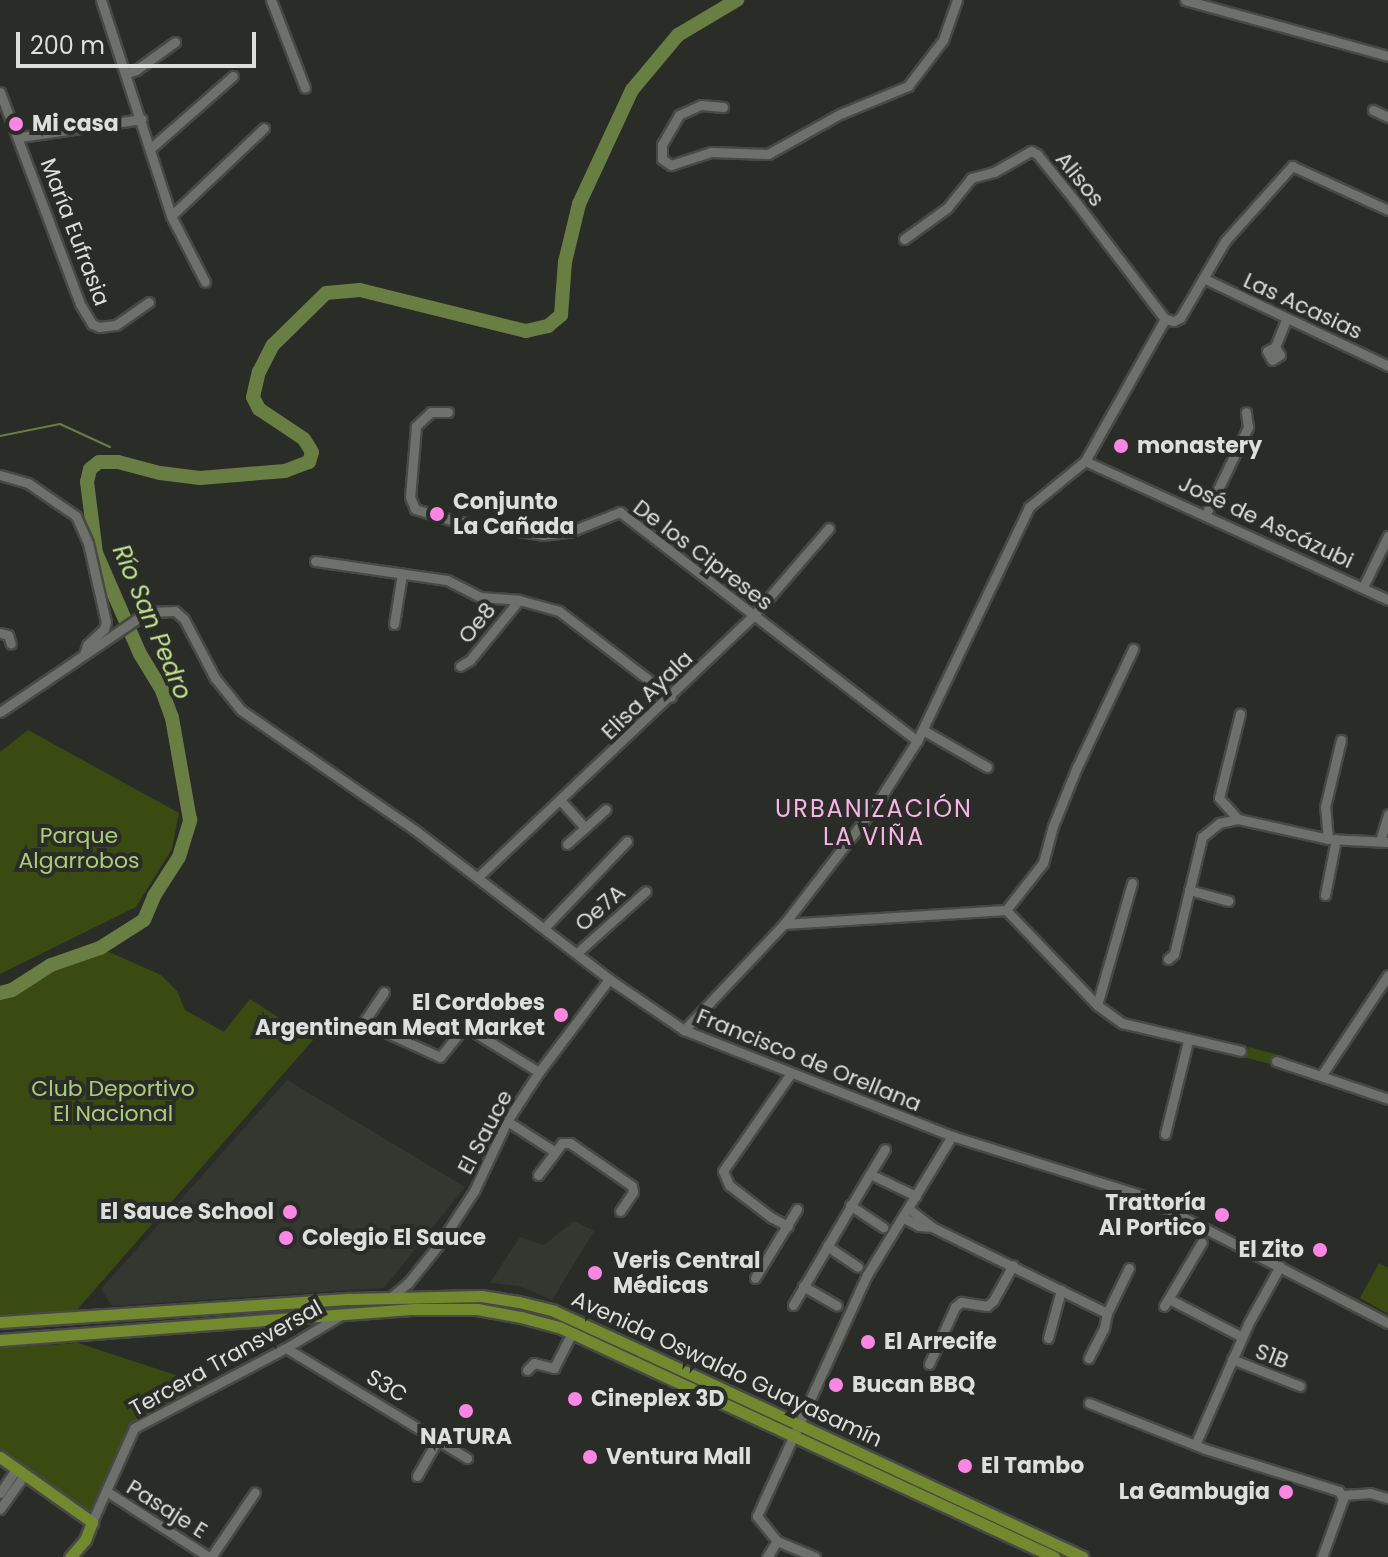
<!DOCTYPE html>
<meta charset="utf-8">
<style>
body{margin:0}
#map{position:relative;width:1388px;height:1557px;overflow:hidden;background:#2a2c28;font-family:Poppins,sans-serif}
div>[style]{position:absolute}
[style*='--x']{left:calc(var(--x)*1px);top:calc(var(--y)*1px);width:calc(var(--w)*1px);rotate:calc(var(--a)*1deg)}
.built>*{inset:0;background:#33372f}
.green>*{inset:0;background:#394b10;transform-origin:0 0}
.stream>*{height:2px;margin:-1px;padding:0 1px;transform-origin:1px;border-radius:1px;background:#697e43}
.river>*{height:14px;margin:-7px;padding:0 7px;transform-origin:7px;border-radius:7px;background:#697e43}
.roads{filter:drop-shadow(2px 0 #484946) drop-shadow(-2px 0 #484946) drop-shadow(0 2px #484946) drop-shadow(0 -2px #484946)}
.minor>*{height:9px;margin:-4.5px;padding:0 4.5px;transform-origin:4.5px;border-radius:4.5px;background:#6e706c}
.major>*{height:11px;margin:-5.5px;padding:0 5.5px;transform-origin:5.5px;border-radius:5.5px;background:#728a2d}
.dots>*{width:22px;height:22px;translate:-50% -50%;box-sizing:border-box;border:4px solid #2a2c28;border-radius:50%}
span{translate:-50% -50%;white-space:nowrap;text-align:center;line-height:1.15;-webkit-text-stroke:8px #2a2c28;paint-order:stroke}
.poi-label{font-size:22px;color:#dddfdc;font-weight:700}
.left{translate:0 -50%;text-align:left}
.right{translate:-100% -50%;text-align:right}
.street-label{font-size:22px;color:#dddfdc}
.park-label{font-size:22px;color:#accc76}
.water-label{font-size:24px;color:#c3e48d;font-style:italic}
.neighbourhood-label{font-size:24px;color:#f7b4e7;letter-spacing:2px}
.scale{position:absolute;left:16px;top:32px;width:240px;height:36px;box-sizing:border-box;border:4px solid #dddfdc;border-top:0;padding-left:10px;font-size:24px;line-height:28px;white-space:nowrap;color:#dddfdc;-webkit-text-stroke:6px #2a2c28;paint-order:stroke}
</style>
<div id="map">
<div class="built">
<div style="clip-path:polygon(287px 1080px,465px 1187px,384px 1288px,112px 1306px,101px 1289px)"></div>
<div style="clip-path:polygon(574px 1221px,594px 1231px,552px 1300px,519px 1286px,490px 1283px,520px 1237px,544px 1245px)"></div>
</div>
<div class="green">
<div style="clip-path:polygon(28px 730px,179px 813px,172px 849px,136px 907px,0 974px,0 752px)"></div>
<div style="clip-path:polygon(100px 948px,161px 975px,177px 991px,185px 1010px,224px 1032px,250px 999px,313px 1040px,76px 1311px,0 1316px,0 993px,12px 990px,51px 965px)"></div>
<div style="left:1249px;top:1047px;width:31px;height:11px;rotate:15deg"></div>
<div style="clip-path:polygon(1379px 1263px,1388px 1268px,1388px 1314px,1360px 1298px)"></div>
<div style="clip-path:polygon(78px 1343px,209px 1386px,133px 1427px,91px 1526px,0 1458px,0 1348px)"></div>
</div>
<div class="stream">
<div style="--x:0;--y:436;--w:61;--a:-11.3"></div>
<div style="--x:60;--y:424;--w:55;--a:24.7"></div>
</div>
<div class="river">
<div style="--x:0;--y:993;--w:12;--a:-14"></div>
<div style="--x:12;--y:990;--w:46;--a:-32.7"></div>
<div style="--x:51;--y:965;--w:52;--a:-19.1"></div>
<div style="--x:100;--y:948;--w:52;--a:-32.5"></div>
<div style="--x:144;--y:920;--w:26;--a:-67"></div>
<div style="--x:154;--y:896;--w:46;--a:-57.3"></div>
<div style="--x:179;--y:857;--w:39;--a:-73"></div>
<div style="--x:190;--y:820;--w:104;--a:-100"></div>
<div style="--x:172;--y:718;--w:30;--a:-110"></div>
<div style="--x:162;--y:690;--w:42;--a:-121.4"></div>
<div style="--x:140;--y:654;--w:110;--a:-113.5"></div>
<div style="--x:96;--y:553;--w:72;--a:-97.2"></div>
<div style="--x:87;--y:482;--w:13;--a:-77"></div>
<div style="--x:90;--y:469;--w:11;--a:-38"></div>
<div style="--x:99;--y:462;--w:19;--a:0"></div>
<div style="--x:118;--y:462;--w:43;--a:14.7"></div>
<div style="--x:160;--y:473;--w:40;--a:7.1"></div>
<div style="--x:200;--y:478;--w:85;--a:-4.7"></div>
<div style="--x:285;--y:471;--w:26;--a:-21"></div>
<div style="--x:309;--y:462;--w:10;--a:-73"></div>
<div style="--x:312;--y:452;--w:15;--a:-122"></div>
<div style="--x:304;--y:439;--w:54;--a:-146.3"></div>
<div style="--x:259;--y:409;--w:13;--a:-117"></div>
<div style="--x:253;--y:397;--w:26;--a:-77"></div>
<div style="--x:259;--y:372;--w:30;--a:-63"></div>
<div style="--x:273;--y:345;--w:74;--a:-44.5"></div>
<div style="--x:326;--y:293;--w:34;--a:-5"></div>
<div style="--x:360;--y:290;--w:171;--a:13.9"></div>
<div style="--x:526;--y:331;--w:23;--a:-13"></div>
<div style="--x:548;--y:326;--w:17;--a:-40"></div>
<div style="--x:561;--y:315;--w:53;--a:-85.7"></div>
<div style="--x:565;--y:262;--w:60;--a:-76.4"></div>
<div style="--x:579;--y:204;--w:126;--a:-65.1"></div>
<div style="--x:632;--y:90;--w:72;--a:-50.1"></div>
<div style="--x:678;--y:35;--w:69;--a:-30.7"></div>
</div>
<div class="roads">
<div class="minor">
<div style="--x:101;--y:0;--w:227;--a:72"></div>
<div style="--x:171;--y:216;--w:74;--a:62.7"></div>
<div style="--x:271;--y:0;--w:94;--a:68.9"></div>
<div style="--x:1185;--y:0;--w:211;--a:15.4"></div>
<div style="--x:127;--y:73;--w:9;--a:-18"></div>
<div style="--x:136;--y:70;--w:48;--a:-35.7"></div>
<div style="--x:0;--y:92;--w:227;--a:69.3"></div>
<div style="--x:80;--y:304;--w:23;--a:59"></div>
<div style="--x:92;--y:324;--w:8;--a:23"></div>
<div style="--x:99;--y:327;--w:17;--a:-7"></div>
<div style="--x:116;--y:325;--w:40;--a:-34.9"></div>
<div style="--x:723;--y:107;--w:22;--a:-175"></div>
<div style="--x:701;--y:105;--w:24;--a:156"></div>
<div style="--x:679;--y:115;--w:34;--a:120"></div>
<div style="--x:662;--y:145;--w:14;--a:90"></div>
<div style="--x:662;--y:159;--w:11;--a:34"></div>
<div style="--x:671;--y:165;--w:42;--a:-18"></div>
<div style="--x:711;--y:152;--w:57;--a:2"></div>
<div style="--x:768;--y:154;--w:82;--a:-29.1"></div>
<div style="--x:840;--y:114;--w:74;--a:-22.4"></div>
<div style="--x:908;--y:86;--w:58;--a:-52.7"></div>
<div style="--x:943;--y:40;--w:42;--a:-70.7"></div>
<div style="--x:1373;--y:110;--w:17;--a:25"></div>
<div style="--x:20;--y:137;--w:123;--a:-8.4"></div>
<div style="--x:151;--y:148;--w:109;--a:-41.3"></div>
<div style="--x:171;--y:216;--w:128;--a:-43.4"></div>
<div style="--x:904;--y:239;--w:53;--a:-35.8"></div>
<div style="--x:947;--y:208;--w:38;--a:-51"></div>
<div style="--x:971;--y:178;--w:24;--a:-15"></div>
<div style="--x:994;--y:172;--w:43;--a:-29.6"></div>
<div style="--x:1031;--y:151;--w:7;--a:27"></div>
<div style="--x:1037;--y:154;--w:60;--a:51"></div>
<div style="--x:1075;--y:201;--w:148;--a:52.7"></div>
<div style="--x:1203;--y:278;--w:205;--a:25.4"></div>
<div style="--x:1165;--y:319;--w:9;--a:13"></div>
<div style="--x:1174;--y:321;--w:7;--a:-27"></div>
<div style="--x:1180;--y:318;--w:89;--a:-59.7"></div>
<div style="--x:1225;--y:241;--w:101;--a:-48.2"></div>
<div style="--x:1292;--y:166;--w:106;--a:24.6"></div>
<div style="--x:1275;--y:347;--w:9;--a:58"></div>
<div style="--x:1280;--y:355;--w:9;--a:148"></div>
<div style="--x:1272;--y:360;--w:10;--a:-119"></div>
<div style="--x:1267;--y:351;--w:9;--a:-27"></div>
<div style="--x:1275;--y:347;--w:31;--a:-68"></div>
<div style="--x:448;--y:412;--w:17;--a:180"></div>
<div style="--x:431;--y:412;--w:21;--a:137"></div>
<div style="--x:416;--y:426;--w:71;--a:94.8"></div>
<div style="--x:410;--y:497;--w:13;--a:67"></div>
<div style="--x:415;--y:509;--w:41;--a:17.1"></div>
<div style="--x:454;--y:521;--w:90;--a:8.9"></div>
<div style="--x:543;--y:535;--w:26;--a:-7"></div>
<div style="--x:569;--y:532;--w:55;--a:-21.4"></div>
<div style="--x:620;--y:512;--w:375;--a:37.6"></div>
<div style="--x:1085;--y:461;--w:333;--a:24.6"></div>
<div style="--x:0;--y:475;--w:29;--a:16"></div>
<div style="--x:28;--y:483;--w:58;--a:34.5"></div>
<div style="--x:76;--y:516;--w:30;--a:66"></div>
<div style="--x:88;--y:543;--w:81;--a:77.2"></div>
<div style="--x:106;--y:622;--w:7;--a:106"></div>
<div style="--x:104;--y:629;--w:23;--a:137"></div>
<div style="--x:87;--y:645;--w:10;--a:107"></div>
<div style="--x:1206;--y:514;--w:97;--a:-64.2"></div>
<div style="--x:1248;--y:427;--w:15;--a:-98"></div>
<div style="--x:315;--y:561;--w:133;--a:8.2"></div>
<div style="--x:447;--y:580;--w:37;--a:27"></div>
<div style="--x:480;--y:597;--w:39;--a:4"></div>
<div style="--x:519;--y:600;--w:41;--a:15.4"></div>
<div style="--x:559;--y:611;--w:141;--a:37.5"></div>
<div style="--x:1363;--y:587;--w:57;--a:-63.9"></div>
<div style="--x:394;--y:624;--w:51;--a:-80.9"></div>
<div style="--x:0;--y:633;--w:8;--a:14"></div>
<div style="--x:8;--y:635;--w:9;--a:72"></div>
<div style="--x:460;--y:666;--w:12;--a:-31"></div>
<div style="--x:470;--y:660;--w:77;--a:-50.8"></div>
<div style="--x:0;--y:712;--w:178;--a:-34.2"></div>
<div style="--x:147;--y:612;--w:28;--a:-2"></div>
<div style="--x:175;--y:611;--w:12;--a:42"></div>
<div style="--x:184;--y:619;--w:67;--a:62.3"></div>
<div style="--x:215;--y:678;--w:41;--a:50.9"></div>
<div style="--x:241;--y:710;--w:211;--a:34.6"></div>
<div style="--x:415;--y:830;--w:245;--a:37.5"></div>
<div style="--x:609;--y:979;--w:91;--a:34.2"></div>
<div style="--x:684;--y:1030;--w:288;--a:21.6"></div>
<div style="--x:952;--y:1136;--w:197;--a:17.4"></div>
<div style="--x:1140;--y:1195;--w:279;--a:27.3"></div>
<div style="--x:923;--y:730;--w:74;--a:30"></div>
<div style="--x:561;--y:801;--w:36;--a:48"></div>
<div style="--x:1238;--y:819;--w:28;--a:-132"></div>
<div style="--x:1219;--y:798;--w:87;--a:-76"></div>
<div style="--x:1328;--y:839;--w:32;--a:-95"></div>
<div style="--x:1325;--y:807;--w:69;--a:-76.6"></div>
<div style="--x:1380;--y:841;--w:28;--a:-73"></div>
<div style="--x:567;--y:844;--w:52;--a:-41.9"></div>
<div style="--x:478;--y:877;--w:379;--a:-43.5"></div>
<div style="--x:753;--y:616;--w:116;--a:-49.2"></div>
<div style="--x:1189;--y:890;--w:41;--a:15.4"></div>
<div style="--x:1325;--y:895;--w:57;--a:-78.9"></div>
<div style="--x:1006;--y:910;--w:132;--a:46.2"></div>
<div style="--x:1097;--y:1005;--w:31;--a:36"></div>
<div style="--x:1122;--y:1023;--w:122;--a:13.2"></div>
<div style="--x:784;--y:924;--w:222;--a:-3.6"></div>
<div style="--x:1006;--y:910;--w:60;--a:-51.8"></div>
<div style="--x:1043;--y:863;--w:38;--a:-75"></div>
<div style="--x:1053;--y:826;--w:64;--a:-67.9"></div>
<div style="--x:1077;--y:767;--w:131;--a:-64.6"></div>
<div style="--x:544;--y:928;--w:120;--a:-46.3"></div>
<div style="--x:578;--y:952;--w:91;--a:-41.9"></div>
<div style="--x:1168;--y:959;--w:8;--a:-40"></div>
<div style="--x:1174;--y:954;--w:120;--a:-76.5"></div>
<div style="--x:1202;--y:837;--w:22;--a:-39"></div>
<div style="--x:1219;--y:823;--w:19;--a:-12"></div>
<div style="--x:1238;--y:819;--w:92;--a:12.5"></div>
<div style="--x:1328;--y:839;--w:60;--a:2.9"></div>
<div style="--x:384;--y:992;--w:34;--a:124"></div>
<div style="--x:365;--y:1020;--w:11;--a:38"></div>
<div style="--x:374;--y:1027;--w:72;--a:24.4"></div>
<div style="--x:440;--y:1057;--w:32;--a:-51"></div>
<div style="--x:460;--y:1032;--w:9;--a:-18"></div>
<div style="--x:469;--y:1029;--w:82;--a:31.6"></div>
<div style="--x:1097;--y:1005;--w:127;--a:-74"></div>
<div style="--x:684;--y:1030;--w:146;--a:-46.7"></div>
<div style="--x:784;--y:924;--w:150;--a:-52.3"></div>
<div style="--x:876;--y:805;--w:76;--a:-57.4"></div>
<div style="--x:917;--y:741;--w:259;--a:-64.4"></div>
<div style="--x:1029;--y:507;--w:72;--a:-39.4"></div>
<div style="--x:1085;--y:461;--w:163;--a:-60.6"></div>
<div style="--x:1276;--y:1061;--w:118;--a:18.7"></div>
<div style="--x:1321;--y:1076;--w:121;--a:-56.4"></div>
<div style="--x:507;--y:1121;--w:56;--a:32.6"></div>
<div style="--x:1165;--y:1134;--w:96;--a:-76.1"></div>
<div style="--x:870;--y:1174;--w:29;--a:-59"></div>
<div style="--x:538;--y:1175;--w:40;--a:-53"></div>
<div style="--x:562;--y:1143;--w:8;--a:0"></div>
<div style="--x:570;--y:1143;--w:75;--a:34.7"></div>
<div style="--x:632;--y:1186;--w:6;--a:81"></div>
<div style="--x:633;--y:1192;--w:23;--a:124"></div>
<div style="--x:850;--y:1205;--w:40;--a:34"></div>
<div style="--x:909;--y:1209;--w:29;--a:38"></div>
<div style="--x:932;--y:1227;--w:195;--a:26.2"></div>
<div style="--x:1107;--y:1313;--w:15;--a:101"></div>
<div style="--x:1104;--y:1328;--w:34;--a:117"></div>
<div style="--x:904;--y:1218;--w:17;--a:28"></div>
<div style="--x:919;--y:1226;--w:13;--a:4"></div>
<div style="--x:788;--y:1226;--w:18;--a:-153"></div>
<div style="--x:772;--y:1218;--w:54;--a:-142.5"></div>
<div style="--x:729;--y:1185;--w:15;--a:-113"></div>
<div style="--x:723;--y:1171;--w:119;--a:-55.2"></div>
<div style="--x:827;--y:1246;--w:37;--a:34"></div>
<div style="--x:755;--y:1278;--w:81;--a:-58.7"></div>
<div style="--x:803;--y:1286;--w:39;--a:30"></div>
<div style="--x:390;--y:1298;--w:23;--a:-40"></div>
<div style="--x:408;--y:1283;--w:51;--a:-51.3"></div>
<div style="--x:440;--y:1243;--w:62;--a:-56.8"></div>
<div style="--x:474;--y:1191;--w:77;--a:-64.8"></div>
<div style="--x:507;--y:1121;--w:59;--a:-56.9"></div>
<div style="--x:539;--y:1072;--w:116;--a:-53"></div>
<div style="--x:1169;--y:1299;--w:82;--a:27.5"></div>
<div style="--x:793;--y:1305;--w:152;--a:-59.6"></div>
<div style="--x:870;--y:1174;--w:51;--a:25.6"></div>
<div style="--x:1164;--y:1306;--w:74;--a:-59.3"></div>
<div style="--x:1107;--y:1313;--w:50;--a:-63.9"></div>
<div style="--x:1048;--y:1338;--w:50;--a:-74.8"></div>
<div style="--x:286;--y:1348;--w:212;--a:31.3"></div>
<div style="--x:1232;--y:1359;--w:73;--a:21.7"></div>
<div style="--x:929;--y:1364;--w:63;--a:-65.5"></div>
<div style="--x:955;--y:1307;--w:8;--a:-40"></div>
<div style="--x:961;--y:1302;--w:26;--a:9"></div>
<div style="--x:987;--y:1306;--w:8;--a:-40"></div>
<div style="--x:993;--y:1301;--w:41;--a:-60.9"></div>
<div style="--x:527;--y:1370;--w:10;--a:-45"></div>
<div style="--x:534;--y:1363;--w:21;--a:14"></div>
<div style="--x:554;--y:1368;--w:39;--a:-63"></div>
<div style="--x:1089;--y:1403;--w:125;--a:21.6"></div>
<div style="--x:1205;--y:1449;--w:140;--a:17.4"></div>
<div style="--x:1339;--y:1491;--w:9;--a:63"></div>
<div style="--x:1343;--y:1499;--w:62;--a:109.9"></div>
<div style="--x:1195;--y:1445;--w:132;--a:-66.3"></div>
<div style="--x:1248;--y:1324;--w:66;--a:-61.1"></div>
<div style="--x:417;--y:1476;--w:43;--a:-60.4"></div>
<div style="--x:106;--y:1491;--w:122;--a:32.7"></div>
<div style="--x:0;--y:1493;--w:30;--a:-56"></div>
<div style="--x:1343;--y:1495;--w:27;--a:-4"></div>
<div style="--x:1370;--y:1493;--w:19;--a:16"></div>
<div style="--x:0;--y:1509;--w:43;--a:-54.5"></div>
<div style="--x:92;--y:1522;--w:103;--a:-65.9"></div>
<div style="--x:134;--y:1428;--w:172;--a:-27.8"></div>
<div style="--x:286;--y:1348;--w:64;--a:-31"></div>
<div style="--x:211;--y:1557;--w:78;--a:-55.9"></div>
<div style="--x:767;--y:1557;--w:19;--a:-58"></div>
<div style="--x:815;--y:1557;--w:41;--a:-157.2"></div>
<div style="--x:777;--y:1541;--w:32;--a:-129"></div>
<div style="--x:757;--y:1516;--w:265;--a:-65.5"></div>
<div style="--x:867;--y:1275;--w:163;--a:-58.6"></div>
</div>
<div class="major">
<div style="--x:0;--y:1322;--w:351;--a:-3.8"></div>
<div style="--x:350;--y:1299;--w:131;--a:-1.3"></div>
<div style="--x:481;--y:1296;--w:38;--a:9"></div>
<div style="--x:519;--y:1302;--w:36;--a:14"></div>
<div style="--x:554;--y:1311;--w:96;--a:24.7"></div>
<div style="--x:641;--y:1351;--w:487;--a:25"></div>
<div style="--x:0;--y:1340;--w:415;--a:-4.3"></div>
<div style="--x:414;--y:1309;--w:63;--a:0"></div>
<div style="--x:477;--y:1309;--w:45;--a:10.3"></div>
<div style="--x:521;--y:1317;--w:39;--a:15"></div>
<div style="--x:559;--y:1327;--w:546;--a:24.92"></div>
<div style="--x:0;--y:1457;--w:113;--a:35.2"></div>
<div style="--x:92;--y:1522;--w:19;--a:111"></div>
<div style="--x:85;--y:1540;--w:23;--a:131"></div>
</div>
</div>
<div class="dots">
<div style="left:16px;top:124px;background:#fc86e4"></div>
<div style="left:1121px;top:446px;background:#fc86e4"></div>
<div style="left:437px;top:514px;background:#fc86e4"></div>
<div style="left:561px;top:1015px;background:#fc86e4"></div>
<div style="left:290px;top:1212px;background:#fc86e4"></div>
<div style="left:1222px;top:1215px;background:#fc86e4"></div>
<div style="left:286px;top:1238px;background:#fc86e4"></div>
<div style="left:1320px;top:1250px;background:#fc86e4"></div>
<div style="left:595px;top:1273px;background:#fc86e4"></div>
<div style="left:868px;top:1342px;background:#fc86e4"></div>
<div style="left:836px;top:1385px;background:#fc86e4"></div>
<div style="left:575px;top:1399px;background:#fc86e4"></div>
<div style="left:466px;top:1411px;background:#fc86e4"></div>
<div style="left:590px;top:1457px;background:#fc86e4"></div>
<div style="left:965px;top:1466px;background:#fc86e4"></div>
<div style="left:1286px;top:1492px;background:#fc86e4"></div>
</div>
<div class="poi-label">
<span class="left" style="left:32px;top:124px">Mi casa</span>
<span class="left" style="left:1137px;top:446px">monastery</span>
<span class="left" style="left:453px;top:514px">Conjunto<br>La Cañada</span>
<span class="right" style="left:545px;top:1015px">El Cordobes<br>Argentinean Meat Market</span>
<span class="right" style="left:1206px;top:1215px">Trattoría<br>Al Portico</span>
<span class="right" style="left:274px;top:1212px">El Sauce School</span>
<span class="left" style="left:302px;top:1238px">Colegio El Sauce</span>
<span class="right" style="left:1304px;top:1250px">El Zito</span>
<span class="left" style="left:613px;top:1273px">Veris Central<br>Médicas</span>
<span class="left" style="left:884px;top:1342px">El Arrecife</span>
<span class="left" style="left:852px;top:1385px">Bucan BBQ</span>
<span class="left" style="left:591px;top:1399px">Cineplex 3D</span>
<span style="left:466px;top:1437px">NATURA</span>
<span class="left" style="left:606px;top:1457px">Ventura Mall</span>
<span class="left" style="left:981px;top:1466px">El Tambo</span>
<span class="right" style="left:1270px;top:1492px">La Gambugia</span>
</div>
<div class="street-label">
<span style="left:1080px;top:179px;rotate:51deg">Alisos</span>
<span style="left:75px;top:232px;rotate:69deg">María Eufrasia</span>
<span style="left:1303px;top:306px;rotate:25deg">Las Acasias</span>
<span style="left:1266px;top:522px;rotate:25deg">José de Ascázubi</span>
<span style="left:703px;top:555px;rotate:37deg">De los Cipreses</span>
<span style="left:477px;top:623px;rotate:-51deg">Oe8</span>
<span style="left:647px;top:695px;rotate:-44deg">Elisa Ayala</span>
<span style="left:600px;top:908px;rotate:-41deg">Oe7A</span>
<span style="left:809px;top:1060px;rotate:22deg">Francisco de Orellana</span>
<span style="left:485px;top:1132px;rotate:-62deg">El Sauce</span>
<span style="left:1272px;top:1356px;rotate:21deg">S1B</span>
<span style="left:226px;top:1358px;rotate:-29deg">Tercera Transversal</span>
<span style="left:727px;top:1369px;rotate:25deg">Avenida Oswaldo Guayasamín</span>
<span style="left:387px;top:1386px;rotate:31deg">S3C</span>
<span style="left:167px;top:1509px;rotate:32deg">Pasaje E</span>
</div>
<div class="park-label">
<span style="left:79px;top:848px">Parque<br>Algarrobos</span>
<span style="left:113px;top:1101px">Club Deportivo<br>El Nacional</span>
</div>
<div class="water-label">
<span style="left:152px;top:622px;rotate:67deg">Río San Pedro</span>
</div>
<div class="neighbourhood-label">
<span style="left:874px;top:823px">URBANIZACIÓN<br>LA VIÑA</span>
</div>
<div class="scale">200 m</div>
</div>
